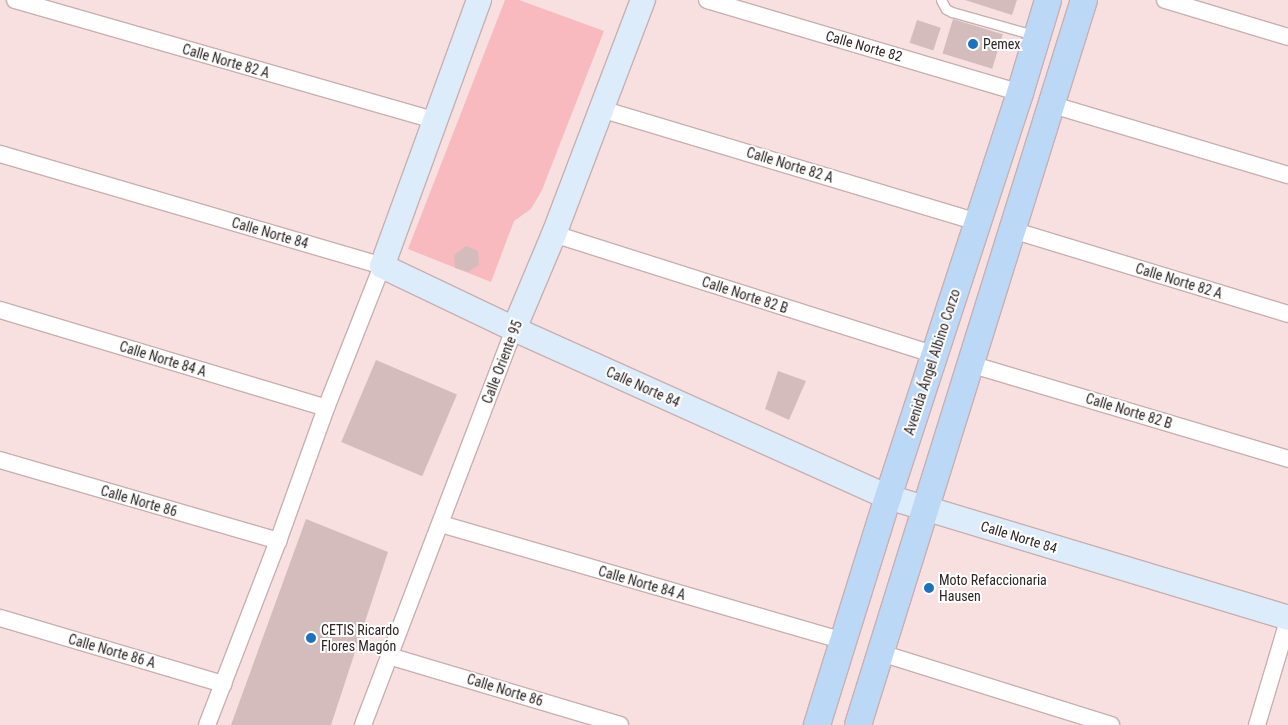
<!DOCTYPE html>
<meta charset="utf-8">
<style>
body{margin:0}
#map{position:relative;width:1288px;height:725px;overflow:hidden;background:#f8dfe0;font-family:"Roboto Condensed",sans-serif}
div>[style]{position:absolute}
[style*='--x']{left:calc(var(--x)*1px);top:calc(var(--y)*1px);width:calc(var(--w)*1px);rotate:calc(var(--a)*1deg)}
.green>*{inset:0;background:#f8babf}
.building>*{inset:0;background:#d4bcbd;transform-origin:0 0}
.roads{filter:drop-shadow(1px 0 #c8b0b1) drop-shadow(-1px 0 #c8b0b1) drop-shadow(0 1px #c8b0b1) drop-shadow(0 -1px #c8b0b1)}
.lane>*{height:9px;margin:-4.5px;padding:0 4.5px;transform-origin:4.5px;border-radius:4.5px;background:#fff}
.street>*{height:16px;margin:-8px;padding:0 8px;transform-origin:8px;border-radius:8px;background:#fff}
.secondary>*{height:24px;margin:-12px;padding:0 12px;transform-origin:12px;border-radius:12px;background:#ddecfb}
.primary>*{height:26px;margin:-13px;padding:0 13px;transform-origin:13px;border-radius:13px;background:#bbd8f7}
.dots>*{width:14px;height:14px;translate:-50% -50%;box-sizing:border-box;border:2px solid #fff;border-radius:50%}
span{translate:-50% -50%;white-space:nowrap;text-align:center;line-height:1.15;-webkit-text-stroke:4px #fff;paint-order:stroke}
.poi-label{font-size:14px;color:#2e2525}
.left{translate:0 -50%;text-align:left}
.street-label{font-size:14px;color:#2e2525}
</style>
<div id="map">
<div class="green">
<div style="clip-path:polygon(505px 0,519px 0,604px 31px,542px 190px,531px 209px,514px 221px,491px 282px,408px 249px)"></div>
</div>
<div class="building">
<div style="clip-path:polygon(965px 0,1017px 0,1012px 15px)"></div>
<div style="left:953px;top:19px;width:52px;height:36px;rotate:17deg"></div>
<div style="left:917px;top:20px;width:25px;height:24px;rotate:18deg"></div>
<div style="clip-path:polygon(466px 246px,478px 251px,479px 265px,468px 272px,455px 268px,454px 255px)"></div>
<div style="left:376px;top:360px;width:88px;height:89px;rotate:23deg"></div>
<div style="clip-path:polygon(778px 371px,806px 381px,789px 420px,765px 409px)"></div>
<div style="clip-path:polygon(306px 519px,388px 552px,331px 725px,231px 725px)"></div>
</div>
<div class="roads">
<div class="lane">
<div style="--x:941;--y:0;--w:10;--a:61"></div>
<div style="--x:946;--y:9;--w:7;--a:27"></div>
<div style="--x:952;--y:12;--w:85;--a:15.7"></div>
</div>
<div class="street">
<div style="--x:15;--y:0;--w:438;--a:16"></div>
<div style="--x:707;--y:0;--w:327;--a:16.5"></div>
<div style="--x:1165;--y:0;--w:128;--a:16.7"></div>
<div style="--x:1053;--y:105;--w:245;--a:16.6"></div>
<div style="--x:601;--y:109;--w:394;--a:16.7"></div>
<div style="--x:0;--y:154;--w:398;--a:16.3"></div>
<div style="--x:382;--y:266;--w:153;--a:111.5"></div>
<div style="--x:326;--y:408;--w:141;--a:109.8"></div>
<div style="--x:278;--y:541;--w:197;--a:111.1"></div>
<div style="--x:1012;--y:230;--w:288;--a:16.9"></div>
<div style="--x:554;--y:234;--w:400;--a:17.6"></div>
<div style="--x:0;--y:310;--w:340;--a:16.7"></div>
<div style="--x:970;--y:364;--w:332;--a:16.6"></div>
<div style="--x:0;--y:460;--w:290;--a:16.2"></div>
<div style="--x:441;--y:524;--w:419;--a:16.2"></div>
<div style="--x:0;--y:618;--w:233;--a:16.5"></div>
<div style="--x:881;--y:653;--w:241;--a:17.4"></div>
<div style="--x:389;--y:656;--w:241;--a:16.6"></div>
<div style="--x:363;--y:725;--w:424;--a:-69.1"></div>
<div style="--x:1257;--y:725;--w:109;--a:-73.4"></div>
</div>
<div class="secondary">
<div style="--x:479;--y:0;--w:283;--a:110"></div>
<div style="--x:382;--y:266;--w:146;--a:25.5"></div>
<div style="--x:514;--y:329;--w:410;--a:24.2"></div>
<div style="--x:888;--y:497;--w:418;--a:16.8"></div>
<div style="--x:514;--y:329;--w:103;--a:-67.2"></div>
<div style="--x:554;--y:234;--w:250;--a:-69.2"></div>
</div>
<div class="primary">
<div style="--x:817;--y:725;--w:239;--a:-72.7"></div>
<div style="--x:888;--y:497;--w:425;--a:-71.9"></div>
<div style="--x:1020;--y:93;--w:97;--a:-73.2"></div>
<div style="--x:858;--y:725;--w:759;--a:-72.69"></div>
</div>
</div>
<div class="dots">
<div style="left:973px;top:44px;background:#1d72c0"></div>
<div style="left:929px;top:588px;background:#1d72c0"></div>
<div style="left:311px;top:638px;background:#1d72c0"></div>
</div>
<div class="poi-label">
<span class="left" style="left:983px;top:44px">Pemex</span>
<span class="left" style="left:939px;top:588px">Moto Refaccionaria<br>Hausen</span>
<span class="left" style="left:321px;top:638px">CETIS Ricardo<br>Flores Magón</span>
</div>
<div class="street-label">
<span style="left:864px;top:46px;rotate:16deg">Calle Norte 82</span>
<span style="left:226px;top:61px;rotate:16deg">Calle Norte 82 A</span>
<span style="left:790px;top:165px;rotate:17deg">Calle Norte 82 A</span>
<span style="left:270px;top:233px;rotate:16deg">Calle Norte 84</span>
<span style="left:1179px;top:281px;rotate:17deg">Calle Norte 82 A</span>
<span style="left:745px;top:295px;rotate:18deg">Calle Norte 82 B</span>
<span style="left:163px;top:359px;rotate:17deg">Calle Norte 84 A</span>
<span style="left:502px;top:362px;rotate:-69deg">Calle Oriente 95</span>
<span style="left:932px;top:362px;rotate:-72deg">Avenida Ángel Albino Corzo</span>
<span style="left:643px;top:387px;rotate:24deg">Calle Norte 84</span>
<span style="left:1129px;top:411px;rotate:17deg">Calle Norte 82 B</span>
<span style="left:139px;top:501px;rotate:16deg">Calle Norte 86</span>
<span style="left:1019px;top:537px;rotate:17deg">Calle Norte 84</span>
<span style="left:642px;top:583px;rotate:16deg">Calle Norte 84 A</span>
<span style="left:112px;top:651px;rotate:16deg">Calle Norte 86 A</span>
<span style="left:505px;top:690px;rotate:17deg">Calle Norte 86</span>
</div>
</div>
